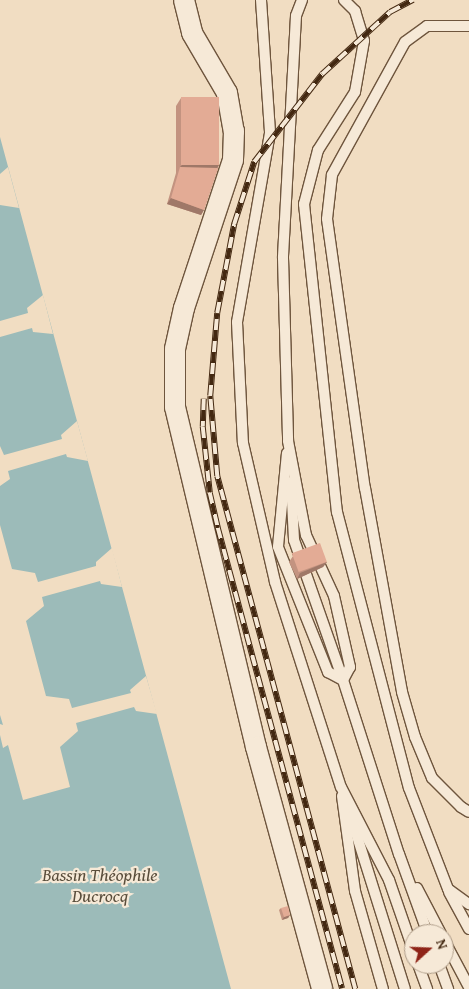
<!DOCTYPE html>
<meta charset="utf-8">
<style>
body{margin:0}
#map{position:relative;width:469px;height:989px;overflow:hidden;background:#f1ddc2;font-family:"Gentium Book Plus",serif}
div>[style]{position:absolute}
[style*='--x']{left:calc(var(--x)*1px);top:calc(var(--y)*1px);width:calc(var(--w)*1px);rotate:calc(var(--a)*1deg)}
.water>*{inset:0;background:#9cbbb9}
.pier>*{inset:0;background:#f1ddc2}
.roads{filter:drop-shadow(1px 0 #6e553d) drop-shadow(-1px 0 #6e553d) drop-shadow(0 1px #6e553d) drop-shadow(0 -1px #6e553d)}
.lane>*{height:10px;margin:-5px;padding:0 5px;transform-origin:5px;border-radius:5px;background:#f6e9d7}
.street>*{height:20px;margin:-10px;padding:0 10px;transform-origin:10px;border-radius:10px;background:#f6e9d7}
.rail>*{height:5.5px;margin-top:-2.75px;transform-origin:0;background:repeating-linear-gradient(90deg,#f6e9d7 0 11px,#432811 0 22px);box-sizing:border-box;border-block:1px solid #432811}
.wall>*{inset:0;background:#c39380}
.shaded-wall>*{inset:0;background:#9f7868}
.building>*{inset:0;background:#e3ab95;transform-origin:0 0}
span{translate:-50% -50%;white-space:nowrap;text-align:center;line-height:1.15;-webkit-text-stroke:4.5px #f6e9d7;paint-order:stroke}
.water-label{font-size:18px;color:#594d3b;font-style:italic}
.north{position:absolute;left:404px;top:924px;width:50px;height:50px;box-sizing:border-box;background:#f6e9d7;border:1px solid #ae9c88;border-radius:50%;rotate:70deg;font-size:14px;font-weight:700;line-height:20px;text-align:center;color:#432811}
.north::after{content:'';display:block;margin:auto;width:18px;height:22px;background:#8f2418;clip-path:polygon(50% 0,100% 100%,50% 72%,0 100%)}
</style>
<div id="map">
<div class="water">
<div style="clip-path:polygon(0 137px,122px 587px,231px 989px,0 989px)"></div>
</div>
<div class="pier">
<div style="clip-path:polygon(8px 167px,19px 208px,0 205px,0 174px)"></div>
<div style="clip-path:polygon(43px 295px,53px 334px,33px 332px,32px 328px,0 337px,0 321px,28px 313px,27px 308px)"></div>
<div style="clip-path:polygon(77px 421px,88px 461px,67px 457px,66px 454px,8px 471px,10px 479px,0 486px,0 446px,4px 455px,62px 439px,61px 435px)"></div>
<div style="clip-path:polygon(0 525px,12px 569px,35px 573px,38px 582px,96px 566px,96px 562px,112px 548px,122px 587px,101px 584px,100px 581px,42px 597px,44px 606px,26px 621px,46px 696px,69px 699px,72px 708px,131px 693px,130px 690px,146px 676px,157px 714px,136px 711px,134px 707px,76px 723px,78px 731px,60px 747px,70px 787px,23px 800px,8px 745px,3px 748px,0 735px,0 724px,3px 725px,0 715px)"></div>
</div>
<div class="roads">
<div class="lane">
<div style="--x:261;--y:0;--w:133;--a:86.1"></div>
<div style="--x:270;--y:133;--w:192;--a:99.9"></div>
<div style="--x:237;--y:322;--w:121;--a:87.2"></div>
<div style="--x:243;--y:443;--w:143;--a:77"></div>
<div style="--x:275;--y:582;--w:215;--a:72.2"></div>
<div style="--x:341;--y:787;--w:105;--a:62.7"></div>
<div style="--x:389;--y:880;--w:76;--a:70.9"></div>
<div style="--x:302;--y:0;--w:17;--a:111"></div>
<div style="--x:296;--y:16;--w:242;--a:93.1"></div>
<div style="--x:283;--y:258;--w:183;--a:88.4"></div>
<div style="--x:288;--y:441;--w:96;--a:79.2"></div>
<div style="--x:306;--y:535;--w:67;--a:65.3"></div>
<div style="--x:334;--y:596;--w:73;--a:77.3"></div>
<div style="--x:350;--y:667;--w:15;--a:118"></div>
<div style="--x:343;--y:680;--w:183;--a:72.2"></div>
<div style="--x:399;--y:854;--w:85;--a:70.1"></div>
<div style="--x:344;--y:0;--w:16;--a:45"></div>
<div style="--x:355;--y:11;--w:31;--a:73"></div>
<div style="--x:364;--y:41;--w:52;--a:100"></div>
<div style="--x:355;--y:92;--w:69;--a:122.5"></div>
<div style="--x:318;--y:150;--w:56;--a:104.5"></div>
<div style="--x:304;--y:204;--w:310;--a:83.9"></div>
<div style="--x:337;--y:512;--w:285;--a:75.4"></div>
<div style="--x:409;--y:788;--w:108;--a:68.9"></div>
<div style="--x:448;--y:889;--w:26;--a:36"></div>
<div style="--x:469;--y:26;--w:42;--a:180"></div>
<div style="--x:427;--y:26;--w:27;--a:144"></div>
<div style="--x:405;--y:42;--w:152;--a:118.8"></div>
<div style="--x:332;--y:175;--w:44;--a:96.5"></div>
<div style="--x:327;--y:219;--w:272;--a:82"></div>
<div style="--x:365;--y:488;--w:207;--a:79.7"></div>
<div style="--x:402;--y:692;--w:47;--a:73.9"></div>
<div style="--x:415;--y:737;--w:44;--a:67.5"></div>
<div style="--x:432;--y:778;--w:41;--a:45"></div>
<div style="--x:461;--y:807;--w:9;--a:32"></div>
<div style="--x:287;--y:453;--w:94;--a:95.5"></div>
<div style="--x:278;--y:547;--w:135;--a:68.2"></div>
<div style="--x:328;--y:672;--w:17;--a:28"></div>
<div style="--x:291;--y:482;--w:58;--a:87"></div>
<div style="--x:294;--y:540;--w:148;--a:70.7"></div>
<div style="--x:342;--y:796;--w:96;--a:82.2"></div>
<div style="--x:355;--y:891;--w:102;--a:74.1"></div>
<div style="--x:351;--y:817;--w:180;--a:72.6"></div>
<div style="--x:417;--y:888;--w:52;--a:62.4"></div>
<div style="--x:449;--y:892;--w:42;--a:61.6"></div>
<div style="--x:444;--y:940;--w:53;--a:62"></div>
<div style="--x:418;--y:964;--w:27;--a:70"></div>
<div style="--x:439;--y:964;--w:27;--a:70"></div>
</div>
<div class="street">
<div style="--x:184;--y:0;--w:34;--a:76"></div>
<div style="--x:192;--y:33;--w:69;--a:59.7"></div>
<div style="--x:227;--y:93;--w:39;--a:80"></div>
<div style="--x:234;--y:131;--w:29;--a:92"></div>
<div style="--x:233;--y:160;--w:156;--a:108.3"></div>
<div style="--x:184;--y:308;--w:42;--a:102.4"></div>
<div style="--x:175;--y:349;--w:58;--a:90"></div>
<div style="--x:175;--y:407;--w:350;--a:76.6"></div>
<div style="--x:256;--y:747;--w:251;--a:74.7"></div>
</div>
</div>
<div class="rail">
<div style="--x:204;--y:399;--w:28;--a:92"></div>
<div style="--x:203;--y:427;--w:66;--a:83.9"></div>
<div style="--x:210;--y:493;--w:36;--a:77"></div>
<div style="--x:218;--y:528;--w:477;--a:74.9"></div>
<div style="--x:355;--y:989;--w:531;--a:-105.06"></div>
<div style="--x:217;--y:476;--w:80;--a:-95"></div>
<div style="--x:210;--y:396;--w:83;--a:-85.2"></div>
<div style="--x:217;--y:313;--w:91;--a:-79.2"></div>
<div style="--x:234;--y:224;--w:65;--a:-72.1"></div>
<div style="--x:254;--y:162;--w:111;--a:-52.3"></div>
<div style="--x:322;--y:74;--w:92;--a:-42.4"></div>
<div style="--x:390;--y:12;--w:26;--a:-28"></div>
</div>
<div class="wall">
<div style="clip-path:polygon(181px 98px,219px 165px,204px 210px,201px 215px,167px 204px,176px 173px,176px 106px)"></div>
<div style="clip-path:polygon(293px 556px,327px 562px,323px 567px,297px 579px,289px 562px)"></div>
<div style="clip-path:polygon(281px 908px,290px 915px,288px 918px,282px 920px,279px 910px)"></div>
</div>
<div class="shaded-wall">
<div style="clip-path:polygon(182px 165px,219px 165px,214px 173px,180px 167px)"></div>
<div style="clip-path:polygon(171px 198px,204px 210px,201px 215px,167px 204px)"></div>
<div style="clip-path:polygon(327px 562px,323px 567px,297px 579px,300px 573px)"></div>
<div style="clip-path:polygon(290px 915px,288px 918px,282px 920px,284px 917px)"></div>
</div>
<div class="building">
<div style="left:219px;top:97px;width:68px;height:38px;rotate:90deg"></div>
<div style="clip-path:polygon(180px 167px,218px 168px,204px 210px,171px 198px)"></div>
<div style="left:320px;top:543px;width:20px;height:30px;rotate:70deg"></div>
<div style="clip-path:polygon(288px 906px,290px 915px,284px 917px,281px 908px)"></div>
</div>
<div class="water-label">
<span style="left:100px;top:886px">Bassin Théophile<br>Ducrocq</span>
</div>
<div class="north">N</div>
</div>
